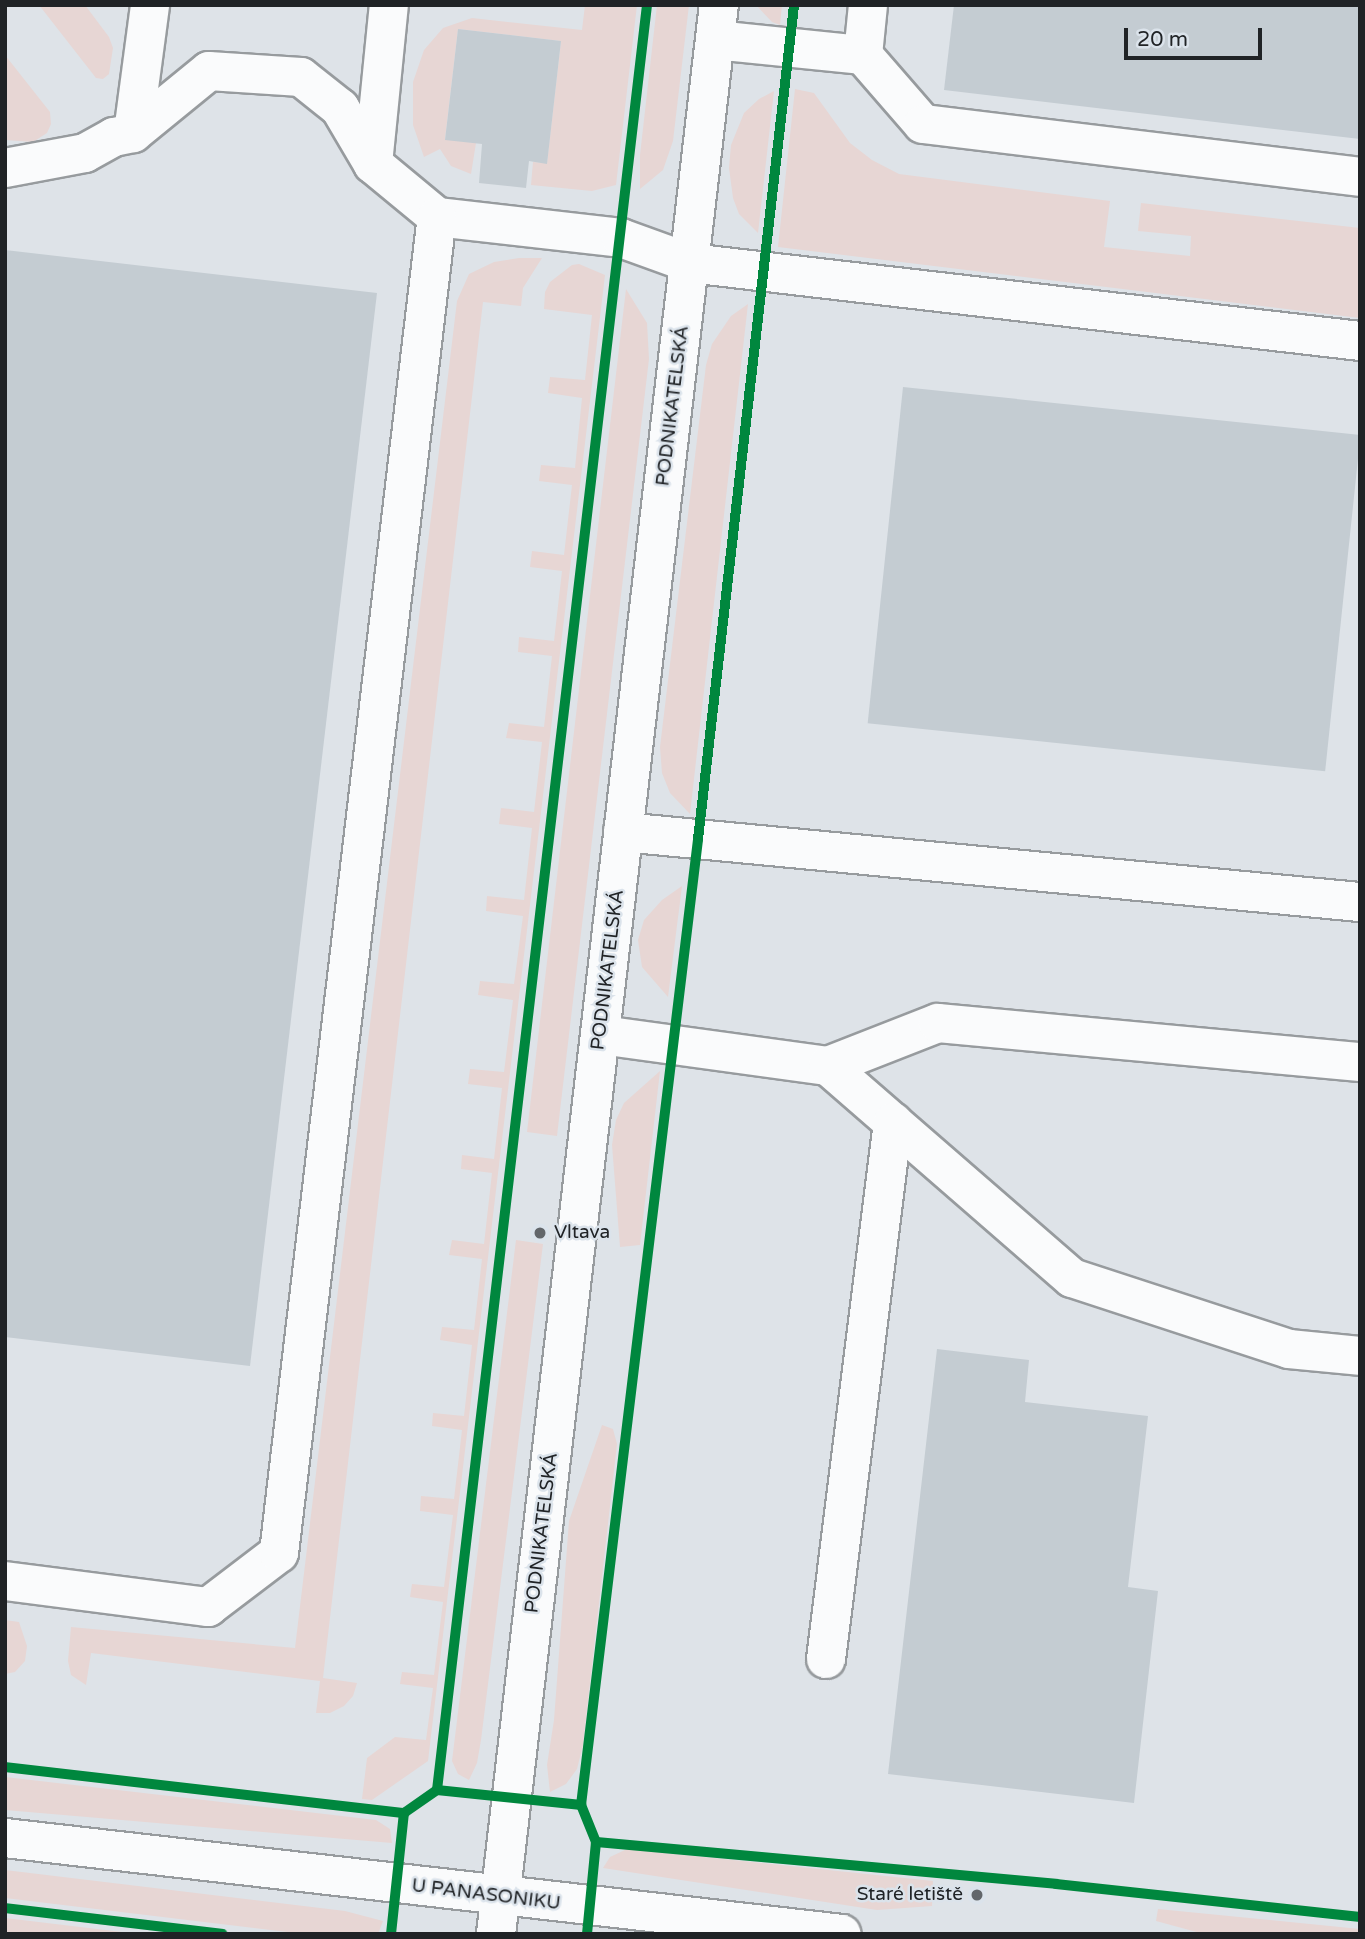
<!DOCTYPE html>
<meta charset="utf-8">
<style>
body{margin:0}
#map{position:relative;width:1365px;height:1939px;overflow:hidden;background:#dee3e8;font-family:"Varela Round",sans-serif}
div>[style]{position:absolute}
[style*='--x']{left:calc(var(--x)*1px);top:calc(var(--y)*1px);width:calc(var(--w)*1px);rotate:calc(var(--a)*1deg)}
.green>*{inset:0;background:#e7d6d4}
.building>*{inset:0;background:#c4ccd2;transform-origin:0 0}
.roads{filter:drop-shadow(2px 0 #979b9e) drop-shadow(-2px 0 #979b9e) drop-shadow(0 2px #979b9e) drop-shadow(0 -2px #979b9e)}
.minor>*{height:38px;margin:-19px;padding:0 19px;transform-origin:19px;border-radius:19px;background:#fafbfc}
.cycleway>*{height:10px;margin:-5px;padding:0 5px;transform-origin:5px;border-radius:5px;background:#00873e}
.dots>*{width:19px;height:19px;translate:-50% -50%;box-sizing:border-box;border:4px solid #dbe3eb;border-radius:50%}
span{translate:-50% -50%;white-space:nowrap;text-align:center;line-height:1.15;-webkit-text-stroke:5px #dbe3eb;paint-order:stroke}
.street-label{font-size:19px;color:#202326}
.poi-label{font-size:19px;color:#202326}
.left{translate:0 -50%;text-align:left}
.right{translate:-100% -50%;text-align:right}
.frame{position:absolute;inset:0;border:7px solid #202326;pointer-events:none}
.scale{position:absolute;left:1124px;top:28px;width:138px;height:32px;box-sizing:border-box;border:4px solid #202326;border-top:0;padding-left:9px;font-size:21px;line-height:24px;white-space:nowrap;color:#202326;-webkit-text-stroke:5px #dbe3eb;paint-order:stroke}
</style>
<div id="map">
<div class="green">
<div style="clip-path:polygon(39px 5px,85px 5px,109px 37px,113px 48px,109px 74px,103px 79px,96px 78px)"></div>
<div style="clip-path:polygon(585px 5px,637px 5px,616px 185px,592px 191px,531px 185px,533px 162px,547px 163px,561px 41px,458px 29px,445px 139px,476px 143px,471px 174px,451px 166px,440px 149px,424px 157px,413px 125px,413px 82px,424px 50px,443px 28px,472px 18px,582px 30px)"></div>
<div style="clip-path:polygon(657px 5px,689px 5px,673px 141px,663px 170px,640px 189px,640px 155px)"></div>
<div style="clip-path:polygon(756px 5px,782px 5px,780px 25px,772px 22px)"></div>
<div style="clip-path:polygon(5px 55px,50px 112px,51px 124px,47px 133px,33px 142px,5px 140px)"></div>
<div style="clip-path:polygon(795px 89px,814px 93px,850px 143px,872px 160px,899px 174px,1110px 201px,1104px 247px,1190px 256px,1191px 236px,1138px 231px,1141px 203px,1360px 228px,1360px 318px,778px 247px)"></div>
<div style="clip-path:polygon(774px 91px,758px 233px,739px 214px,733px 198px,729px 168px,731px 145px,744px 113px,759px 99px)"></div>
<div style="clip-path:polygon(519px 258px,542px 258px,523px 288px,521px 306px,483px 302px,323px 1678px,357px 1683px,353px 1696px,344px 1706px,330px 1713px,316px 1713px,320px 1681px,91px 1653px,86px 1685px,71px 1675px,68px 1661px,71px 1627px,295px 1648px,457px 301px,469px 274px,494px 262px)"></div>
<div style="clip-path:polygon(579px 264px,605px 275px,603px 292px,428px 1761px,372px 1800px,362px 1799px,367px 1758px,395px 1737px,426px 1740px,433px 1688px,400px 1684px,402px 1672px,434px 1675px,443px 1602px,410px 1597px,412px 1584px,444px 1587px,453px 1515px,420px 1511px,421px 1496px,454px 1499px,462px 1430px,432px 1426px,433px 1413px,464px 1416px,472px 1345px,440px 1340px,442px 1327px,474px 1330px,482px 1259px,449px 1255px,452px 1240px,484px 1244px,492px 1173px,461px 1169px,462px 1155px,494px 1159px,502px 1088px,468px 1084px,470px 1069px,504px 1072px,513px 1000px,478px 995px,480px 981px,514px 984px,523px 916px,486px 911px,487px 896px,524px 900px,532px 828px,499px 824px,501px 808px,534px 812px,542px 742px,506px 738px,509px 723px,544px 727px,552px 656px,518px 652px,519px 637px,554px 641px,562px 571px,530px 567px,532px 551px,564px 555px,572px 485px,539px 481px,541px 465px,575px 468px,582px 398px,548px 393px,550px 377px,585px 380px,592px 315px,544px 309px,545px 292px,550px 282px,572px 265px)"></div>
<div style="clip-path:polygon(626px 289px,647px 323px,649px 359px,557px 1136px,527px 1132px)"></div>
<div style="clip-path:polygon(748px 304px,690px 814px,670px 793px,662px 773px,660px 747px,706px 365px,712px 344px,731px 316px)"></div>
<div style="clip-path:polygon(682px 886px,668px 997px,642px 967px,638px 940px,644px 920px,662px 900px)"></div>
<div style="clip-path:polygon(660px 1071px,640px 1245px,620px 1247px,612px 1145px,616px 1120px,624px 1103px)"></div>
<div style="clip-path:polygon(516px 1240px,543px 1244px,481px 1740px,477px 1763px,469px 1780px,458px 1774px,452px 1761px)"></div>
<div style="clip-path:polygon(602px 1425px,613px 1429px,617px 1444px,583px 1745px,577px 1769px,566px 1784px,550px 1792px,547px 1765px,554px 1720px,569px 1521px)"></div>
<div style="clip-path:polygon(5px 1620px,19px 1622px,27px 1646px,25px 1661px,15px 1672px,5px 1674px)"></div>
<div style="clip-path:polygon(5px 1777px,376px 1820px,390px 1829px,392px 1843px,5px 1810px)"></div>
<div style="clip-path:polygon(627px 1849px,933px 1881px,932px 1906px,877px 1910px,603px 1868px,610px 1857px)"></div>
<div style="clip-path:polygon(5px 1870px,345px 1911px,383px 1921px,378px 1934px,304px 1934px,5px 1898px)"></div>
<div style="clip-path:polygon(1158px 1909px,1360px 1929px,1360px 1934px,1204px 1934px,1156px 1921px)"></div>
<div style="clip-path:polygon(5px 1918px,139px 1934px,5px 1934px)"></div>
</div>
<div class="building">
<div style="clip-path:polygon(954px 5px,1360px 5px,1360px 139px,944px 90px)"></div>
<div style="clip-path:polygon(458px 29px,561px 41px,547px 164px,529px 161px,526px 188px,479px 183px,482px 144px,445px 140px)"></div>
<div style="clip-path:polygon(5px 250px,377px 293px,250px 1366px,5px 1337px)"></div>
<div style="left:903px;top:387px;width:460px;height:338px;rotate:6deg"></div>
<div style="clip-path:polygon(937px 1349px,1029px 1360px,1025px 1402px,1148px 1416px,1128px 1587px,1158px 1591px,1134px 1803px,888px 1774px)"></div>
</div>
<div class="roads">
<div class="minor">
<div style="--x:715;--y:40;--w:149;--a:5.8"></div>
<div style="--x:863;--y:55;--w:91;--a:49"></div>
<div style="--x:923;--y:124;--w:440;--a:6.9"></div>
<div style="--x:863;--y:55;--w:50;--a:-84.3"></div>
<div style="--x:133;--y:133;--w:129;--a:-82.4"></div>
<div style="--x:373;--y:164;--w:160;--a:-84.3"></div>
<div style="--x:5;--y:168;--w:81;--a:-10.6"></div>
<div style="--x:85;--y:153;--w:33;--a:-29"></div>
<div style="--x:114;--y:137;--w:19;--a:-12"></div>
<div style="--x:133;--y:133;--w:98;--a:-39.2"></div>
<div style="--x:209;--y:71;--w:92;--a:3.7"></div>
<div style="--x:301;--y:77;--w:50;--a:38.5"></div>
<div style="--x:340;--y:108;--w:65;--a:59.5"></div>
<div style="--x:373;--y:164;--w:83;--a:39.6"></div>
<div style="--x:437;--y:217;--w:185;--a:6.5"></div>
<div style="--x:621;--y:238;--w:73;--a:19.9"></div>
<div style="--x:690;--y:263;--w:675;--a:6.64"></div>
<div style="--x:623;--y:832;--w:740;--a:5.43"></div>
<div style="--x:601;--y:1035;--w:229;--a:7.8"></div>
<div style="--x:828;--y:1066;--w:323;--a:41"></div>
<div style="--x:1072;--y:1278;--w:228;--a:18.1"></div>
<div style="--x:1289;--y:1349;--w:71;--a:5.6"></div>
<div style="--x:828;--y:1066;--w:118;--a:-21.4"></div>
<div style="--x:938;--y:1023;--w:424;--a:5.3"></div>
<div style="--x:5;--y:1581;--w:205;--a:7.3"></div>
<div style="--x:208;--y:1607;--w:89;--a:-37.3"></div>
<div style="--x:279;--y:1553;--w:1345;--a:-83.26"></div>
<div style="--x:826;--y:1659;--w:541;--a:-82.89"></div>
<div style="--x:5;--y:1838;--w:842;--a:6.54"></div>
<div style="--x:496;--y:1934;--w:1942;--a:-83.41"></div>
</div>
</div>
<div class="cycleway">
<div style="--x:5;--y:1767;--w:402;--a:6.6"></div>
<div style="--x:437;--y:1790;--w:1797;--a:-83.29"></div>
<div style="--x:596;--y:1842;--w:462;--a:5.2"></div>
<div style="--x:1056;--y:1884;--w:306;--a:6.2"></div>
<div style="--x:5;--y:1908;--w:219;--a:6.8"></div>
<div style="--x:391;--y:1934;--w:122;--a:-83.9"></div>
<div style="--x:404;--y:1813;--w:40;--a:-34.9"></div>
<div style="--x:437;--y:1790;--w:145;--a:5.9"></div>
<div style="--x:587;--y:1934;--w:92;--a:-84.4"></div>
<div style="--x:596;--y:1842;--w:40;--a:-112"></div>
<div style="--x:581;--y:1805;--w:973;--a:-83.09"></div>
<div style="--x:698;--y:839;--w:840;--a:-83.43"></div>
</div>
<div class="dots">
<div style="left:540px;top:1233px;background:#62666a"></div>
<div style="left:977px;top:1895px;background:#62666a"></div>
</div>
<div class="street-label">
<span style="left:673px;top:406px;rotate:-83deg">PODNIKATELSKÁ</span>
<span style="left:608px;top:970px;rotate:-83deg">PODNIKATELSKÁ</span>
<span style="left:542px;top:1533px;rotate:-83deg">PODNIKATELSKÁ</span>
<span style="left:486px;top:1895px;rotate:7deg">U PANASONIKU</span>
</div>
<div class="poi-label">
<span class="left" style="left:554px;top:1233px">Vltava</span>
<span class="right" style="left:963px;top:1895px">Staré letiště</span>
</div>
<div class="frame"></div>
<div class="scale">20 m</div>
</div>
